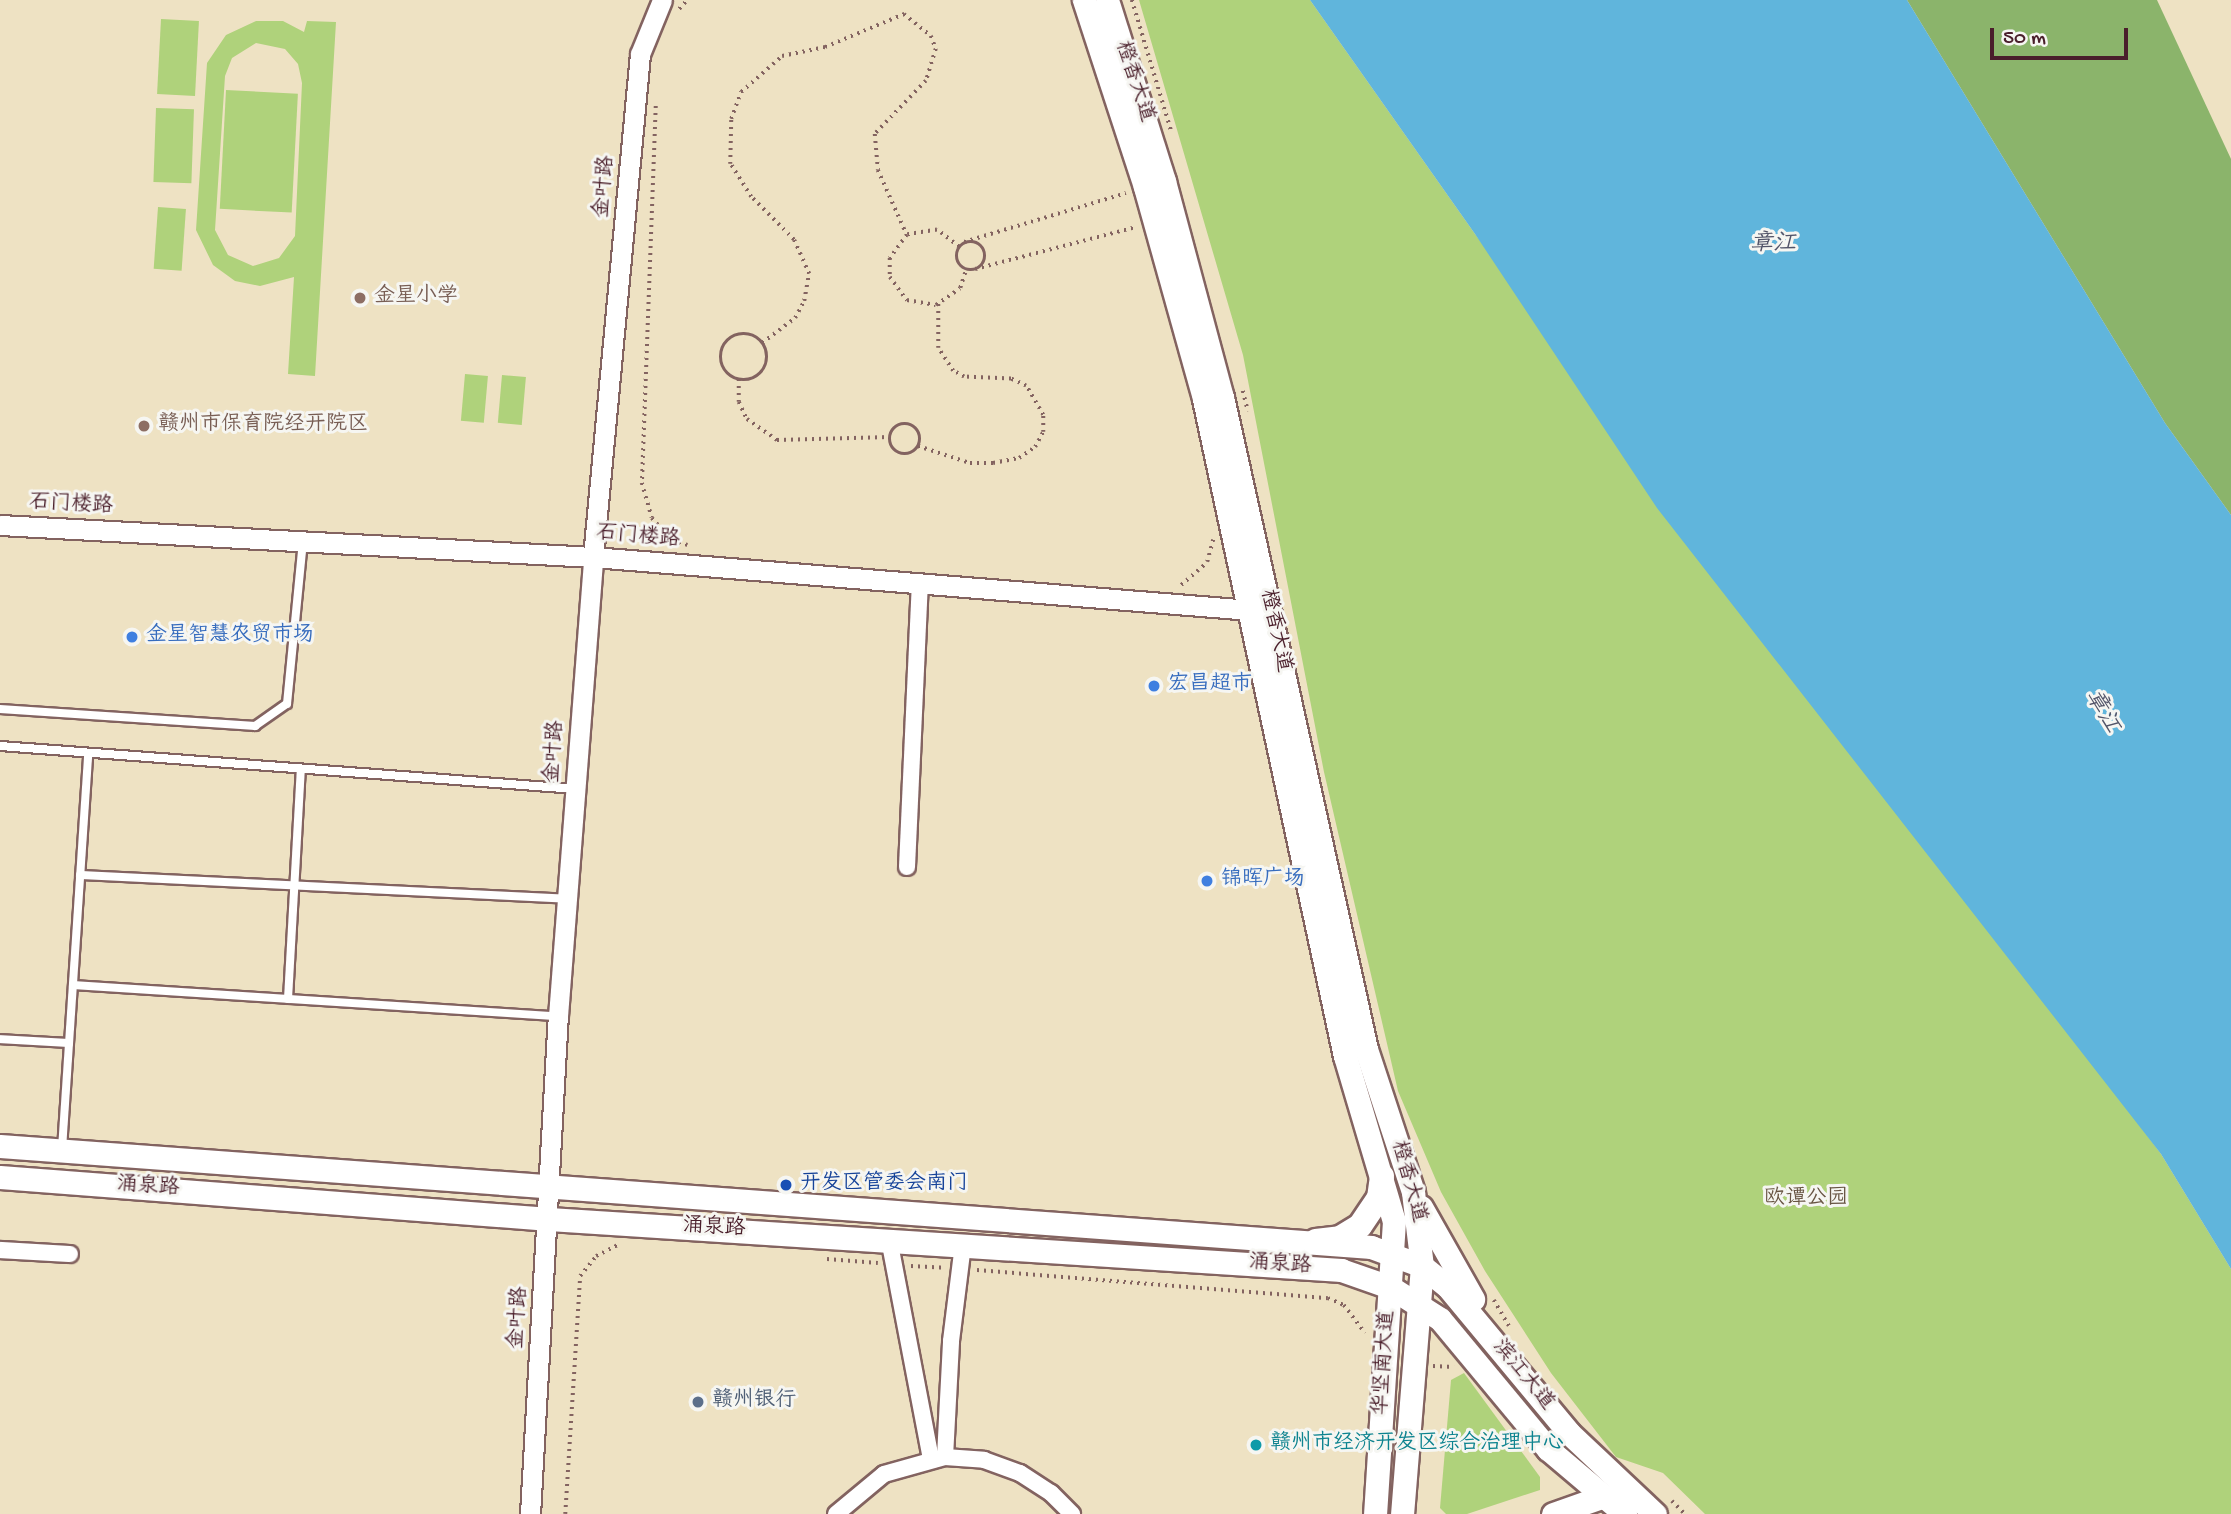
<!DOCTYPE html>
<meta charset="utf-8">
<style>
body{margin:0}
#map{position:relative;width:2231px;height:1514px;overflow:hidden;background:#eee2c3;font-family:"Gochi Hand","LXGW WenKai TC",sans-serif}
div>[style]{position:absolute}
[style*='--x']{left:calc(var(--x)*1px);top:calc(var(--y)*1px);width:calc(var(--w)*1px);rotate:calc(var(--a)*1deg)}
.green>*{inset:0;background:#afd27b;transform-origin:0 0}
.forest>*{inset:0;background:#8bb46b}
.water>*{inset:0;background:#60b5dc}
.path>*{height:3.5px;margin-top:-1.75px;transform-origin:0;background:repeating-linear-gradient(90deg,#836360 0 2px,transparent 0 7px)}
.path>.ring{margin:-1.75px;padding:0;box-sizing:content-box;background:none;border:3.5px solid #836360;border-radius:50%}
.roads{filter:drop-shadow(2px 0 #836360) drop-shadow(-2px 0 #836360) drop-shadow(0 2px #836360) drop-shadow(0 -2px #836360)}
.service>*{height:8px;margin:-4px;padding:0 4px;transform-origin:4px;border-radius:4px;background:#fff}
.minor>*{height:16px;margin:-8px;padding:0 8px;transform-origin:8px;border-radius:8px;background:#fff}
.tertiary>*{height:19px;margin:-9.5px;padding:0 9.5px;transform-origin:9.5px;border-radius:9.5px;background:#fff}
.secondary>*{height:23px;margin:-11.5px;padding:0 11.5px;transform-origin:11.5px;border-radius:11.5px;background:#fff}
.primary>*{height:24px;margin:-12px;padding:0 12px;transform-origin:12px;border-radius:12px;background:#fff}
.dots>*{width:19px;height:19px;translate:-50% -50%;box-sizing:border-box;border:4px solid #f6f6f2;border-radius:50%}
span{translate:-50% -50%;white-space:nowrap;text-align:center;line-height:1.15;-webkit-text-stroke:6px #f6f6f2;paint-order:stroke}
.street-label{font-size:21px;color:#4a1f2b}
.education-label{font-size:21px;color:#785e54}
.left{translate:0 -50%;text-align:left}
.shop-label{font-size:21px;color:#366cbe}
.transit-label{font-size:21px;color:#164399}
.park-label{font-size:21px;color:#685543}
.service-label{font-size:21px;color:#4e5e75}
.culture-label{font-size:21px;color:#0d838f}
.water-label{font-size:23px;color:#525469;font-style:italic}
.scale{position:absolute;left:1990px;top:28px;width:138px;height:32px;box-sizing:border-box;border:4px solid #4a1f2b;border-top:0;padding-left:9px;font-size:21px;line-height:24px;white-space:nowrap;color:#4a1f2b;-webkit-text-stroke:5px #f6f6f2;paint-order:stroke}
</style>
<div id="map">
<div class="green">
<div style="clip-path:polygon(1139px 0,1310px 0,1475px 234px,2161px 1154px,2231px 1269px,2231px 1514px,1705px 1514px,1663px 1473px,1616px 1457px,1551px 1373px,1485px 1271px,1441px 1192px,1398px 1091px,1324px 772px,1243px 355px)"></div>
<div style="left:161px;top:19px;width:38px;height:75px;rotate:3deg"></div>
<div style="clip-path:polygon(evenodd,256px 21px,283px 21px,304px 32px,307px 21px,336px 22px,315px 376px,288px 374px,294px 277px,260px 286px,235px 281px,213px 265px,196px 230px,207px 63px,226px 35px,256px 21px,256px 43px,285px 49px,298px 64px,302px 83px,295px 236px,279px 258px,253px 266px,228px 255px,215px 230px,225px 76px,232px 58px,256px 43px)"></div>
<div style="left:226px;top:90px;width:72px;height:119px;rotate:3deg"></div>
<div style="left:156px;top:108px;width:38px;height:74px;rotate:2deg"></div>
<div style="left:158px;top:207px;width:28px;height:62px;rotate:4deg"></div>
<div style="left:465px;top:374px;width:23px;height:47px;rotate:5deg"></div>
<div style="left:502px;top:375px;width:24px;height:48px;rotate:5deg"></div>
<div style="clip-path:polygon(1464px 1373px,1540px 1477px,1540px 1490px,1467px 1514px,1446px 1514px,1440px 1508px,1451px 1380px)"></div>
</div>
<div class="forest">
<div style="clip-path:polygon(1907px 0,2157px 0,2231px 159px,2231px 515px,2165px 423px)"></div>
</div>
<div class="water">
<div style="clip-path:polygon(1310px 0,1907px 0,2165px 423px,2231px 515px,2231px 1269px,2161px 1154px,1657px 508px,1475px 234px)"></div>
</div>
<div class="path">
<div style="--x:1132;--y:0;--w:136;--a:73.3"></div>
<div style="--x:679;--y:9;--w:12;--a:-48"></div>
<div style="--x:656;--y:106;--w:377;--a:92.1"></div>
<div style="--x:642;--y:483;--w:36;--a:74"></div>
<div style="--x:652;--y:518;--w:30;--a:49"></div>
<div style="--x:672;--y:541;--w:16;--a:14"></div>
<div class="ring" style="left:957px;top:242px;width:24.5px;height:24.5px"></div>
<div style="--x:964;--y:242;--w:169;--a:-16.8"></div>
<div style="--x:959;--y:247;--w:28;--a:-142"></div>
<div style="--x:937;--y:230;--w:30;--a:171"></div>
<div style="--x:907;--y:235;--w:29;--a:126"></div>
<div style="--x:890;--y:258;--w:19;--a:90"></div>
<div style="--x:890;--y:277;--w:29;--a:54"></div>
<div style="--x:907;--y:300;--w:29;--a:10"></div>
<div style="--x:936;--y:305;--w:29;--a:-35"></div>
<div style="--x:960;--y:288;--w:20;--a:-72"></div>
<div style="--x:975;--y:269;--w:166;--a:-14.6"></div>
<div class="ring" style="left:721px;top:334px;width:42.5px;height:42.5px"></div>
<div style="--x:762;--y:343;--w:41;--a:-37.1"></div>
<div style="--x:795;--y:318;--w:19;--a:-62"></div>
<div style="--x:804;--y:301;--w:27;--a:-80"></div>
<div style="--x:809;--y:274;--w:37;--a:-114"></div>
<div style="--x:794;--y:240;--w:61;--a:-135"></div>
<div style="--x:751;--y:197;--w:39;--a:-122"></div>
<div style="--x:730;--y:164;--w:45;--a:-88.7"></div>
<div style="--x:731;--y:119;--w:29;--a:-70"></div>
<div style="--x:741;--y:92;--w:55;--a:-41.3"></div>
<div style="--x:782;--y:56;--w:44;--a:-11.8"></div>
<div style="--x:825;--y:47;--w:86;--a:-22.7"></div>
<div style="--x:904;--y:14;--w:35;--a:39"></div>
<div style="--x:931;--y:36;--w:14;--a:69"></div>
<div style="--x:936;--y:49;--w:34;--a:107"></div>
<div style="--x:926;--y:81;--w:74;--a:133.9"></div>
<div style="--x:875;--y:134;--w:36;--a:85"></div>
<div style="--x:878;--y:170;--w:71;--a:66"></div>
<div style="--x:739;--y:379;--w:23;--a:90"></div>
<div style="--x:739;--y:402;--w:19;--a:65"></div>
<div style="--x:747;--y:419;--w:37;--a:35"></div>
<div style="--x:777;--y:440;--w:113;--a:-1.5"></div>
<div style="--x:1243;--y:391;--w:21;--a:76"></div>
<div class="ring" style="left:890px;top:424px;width:26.5px;height:26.5px"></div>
<div style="--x:918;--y:446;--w:55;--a:18.1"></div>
<div style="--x:970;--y:463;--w:23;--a:0"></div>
<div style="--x:993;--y:463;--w:26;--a:-11"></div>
<div style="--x:1019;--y:458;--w:19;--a:-35"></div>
<div style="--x:1035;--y:447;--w:17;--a:-62"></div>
<div style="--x:1043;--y:432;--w:17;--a:-90"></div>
<div style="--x:1043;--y:415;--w:34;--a:-120"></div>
<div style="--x:1026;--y:386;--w:17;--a:-155"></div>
<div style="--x:1011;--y:379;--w:47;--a:-177.6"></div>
<div style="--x:964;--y:377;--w:13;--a:-151"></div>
<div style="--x:953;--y:371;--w:27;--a:-123"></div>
<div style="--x:938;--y:348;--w:44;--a:-90"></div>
<div style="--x:1181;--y:585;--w:35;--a:-41"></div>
<div style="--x:1207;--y:562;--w:23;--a:-75"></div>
<div style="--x:827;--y:1259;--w:51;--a:4.5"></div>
<div style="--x:911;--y:1266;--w:34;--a:3"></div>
<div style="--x:977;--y:1270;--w:352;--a:4.6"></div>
<div style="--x:1328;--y:1298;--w:17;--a:24"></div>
<div style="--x:1344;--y:1305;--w:35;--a:53"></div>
<div style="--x:1494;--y:1300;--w:30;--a:60"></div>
<div style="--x:1433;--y:1366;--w:21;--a:3"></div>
<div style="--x:1672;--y:1501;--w:18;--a:45"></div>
<div style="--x:565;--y:1514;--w:238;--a:-86.4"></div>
<div style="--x:580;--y:1276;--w:26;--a:-51"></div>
<div style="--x:596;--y:1256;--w:27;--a:-27"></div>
</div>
<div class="roads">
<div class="service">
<div style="--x:0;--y:709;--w:256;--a:3.8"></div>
<div style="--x:255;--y:726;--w:39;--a:-35"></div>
<div style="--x:287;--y:704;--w:164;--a:-84.4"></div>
<div style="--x:0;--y:746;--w:578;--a:4.27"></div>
<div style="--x:80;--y:875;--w:489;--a:2.8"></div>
<div style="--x:73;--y:985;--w:486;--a:3.7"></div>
<div style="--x:288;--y:999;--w:230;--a:-86.8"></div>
<div style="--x:0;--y:1039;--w:69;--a:3.3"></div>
<div style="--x:62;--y:1149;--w:396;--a:-86.2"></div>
</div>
<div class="minor">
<div style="--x:907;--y:867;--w:281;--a:-87.4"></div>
<div style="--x:889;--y:1239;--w:224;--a:79.2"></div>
<div style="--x:0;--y:1250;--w:70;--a:3.3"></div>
<div style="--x:945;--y:1457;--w:116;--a:-87"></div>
<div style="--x:951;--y:1341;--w:98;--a:-82.9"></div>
<div style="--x:836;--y:1514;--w:62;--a:-39.8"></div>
<div style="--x:884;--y:1474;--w:63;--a:-15.6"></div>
<div style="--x:945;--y:1457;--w:39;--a:4"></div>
<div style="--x:984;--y:1460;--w:38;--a:20"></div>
<div style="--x:1020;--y:1473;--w:37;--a:33"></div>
<div style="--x:1051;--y:1493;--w:30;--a:45"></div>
</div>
<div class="tertiary">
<div style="--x:0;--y:525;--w:594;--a:3.09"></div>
<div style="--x:593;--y:557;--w:672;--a:4.61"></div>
<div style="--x:530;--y:1514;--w:499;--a:-86.8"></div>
<div style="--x:558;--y:1016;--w:460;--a:-85.6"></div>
<div style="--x:593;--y:557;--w:505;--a:-84.66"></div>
<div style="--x:640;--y:54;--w:58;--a:-67.8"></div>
</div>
<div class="secondary">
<div style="--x:1084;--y:0;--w:197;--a:71.9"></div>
<div style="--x:1145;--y:187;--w:220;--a:74.4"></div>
<div style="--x:1204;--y:399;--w:672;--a:77.89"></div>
<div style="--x:1345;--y:1056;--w:172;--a:73.5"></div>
<div style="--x:1394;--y:1221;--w:294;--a:93.7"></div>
<div style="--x:1107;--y:0;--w:190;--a:72.5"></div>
<div style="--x:1164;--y:181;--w:224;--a:75"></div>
<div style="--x:1222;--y:397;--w:668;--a:77.55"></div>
<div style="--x:1366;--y:1049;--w:151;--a:71.8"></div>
<div style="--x:1413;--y:1192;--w:75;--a:83.1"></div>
<div style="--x:1422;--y:1266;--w:249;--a:94.6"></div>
<div style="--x:0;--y:1146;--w:1375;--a:4.21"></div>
<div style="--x:1371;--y:1247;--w:54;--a:20.4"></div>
<div style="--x:1422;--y:1266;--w:32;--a:39"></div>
<div style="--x:1447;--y:1286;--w:191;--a:50.3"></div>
<div style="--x:1569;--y:1433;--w:118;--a:43.3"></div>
<div style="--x:0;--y:1177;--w:551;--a:4.37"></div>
<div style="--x:549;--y:1219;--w:794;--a:3.68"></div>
<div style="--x:1341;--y:1270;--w:52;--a:19.1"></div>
<div style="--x:1390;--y:1287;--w:59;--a:32.6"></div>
<div style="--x:1440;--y:1319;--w:169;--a:50.3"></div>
<div style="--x:1548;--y:1449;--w:101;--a:40.2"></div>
<div style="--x:1421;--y:1207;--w:106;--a:60.5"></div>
<div style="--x:1553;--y:1514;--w:54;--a:-19.4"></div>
</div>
<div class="primary">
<div style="--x:1316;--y:1241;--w:24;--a:-7"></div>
<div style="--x:1340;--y:1238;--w:23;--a:-31"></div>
<div style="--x:1360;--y:1226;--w:34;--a:-56"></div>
<div style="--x:1379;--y:1198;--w:22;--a:-82"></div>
</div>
</div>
<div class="dots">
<div style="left:360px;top:298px;background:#8d6e63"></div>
<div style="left:144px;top:426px;background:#8d6e63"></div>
<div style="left:132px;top:637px;background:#3f7fe0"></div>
<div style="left:1154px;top:686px;background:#3f7fe0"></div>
<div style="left:1207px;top:881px;background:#3f7fe0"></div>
<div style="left:786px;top:1185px;background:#1a4fb4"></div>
<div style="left:698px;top:1402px;background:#5c6f8a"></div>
<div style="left:1256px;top:1445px;background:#0f9aa8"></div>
</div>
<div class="street-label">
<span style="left:1133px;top:82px;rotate:72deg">橙香大道</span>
<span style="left:606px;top:187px;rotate:-85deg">金叶路</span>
<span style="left:71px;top:506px;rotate:3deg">石门楼路</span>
<span style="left:638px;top:538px;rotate:5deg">石门楼路</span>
<span style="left:1274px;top:631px;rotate:78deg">橙香大道</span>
<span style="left:556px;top:752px;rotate:-86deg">金叶路</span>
<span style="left:1407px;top:1182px;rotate:75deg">橙香大道</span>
<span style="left:148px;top:1188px;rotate:4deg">涌泉路</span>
<span style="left:714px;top:1229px;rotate:3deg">涌泉路</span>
<span style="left:1280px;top:1266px;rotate:4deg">涌泉路</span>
<span style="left:520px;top:1318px;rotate:-86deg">金叶路</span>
<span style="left:1386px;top:1363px;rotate:-86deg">华坚南大道</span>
<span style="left:1522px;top:1376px;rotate:51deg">滨江大道</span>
</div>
<div class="education-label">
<span class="left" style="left:374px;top:298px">金星小学</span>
<span class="left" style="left:158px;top:426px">赣州市保育院经开院区</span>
</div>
<div class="shop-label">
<span class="left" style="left:146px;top:637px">金星智慧农贸市场</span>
<span class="left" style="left:1168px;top:686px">宏昌超市</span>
<span class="left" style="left:1221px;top:881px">锦晖广场</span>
</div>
<div class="transit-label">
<span class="left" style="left:800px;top:1185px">开发区管委会南门</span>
</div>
<div class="park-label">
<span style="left:1806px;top:1200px">欧谭公园</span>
</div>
<div class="service-label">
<span class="left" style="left:712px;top:1402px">赣州银行</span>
</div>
<div class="culture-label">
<span class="left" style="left:1270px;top:1445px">赣州市经济开发区综合治理中心</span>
</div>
<div class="water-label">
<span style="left:1773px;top:245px">章江</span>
<span style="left:2101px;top:712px;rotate:60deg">章江</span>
</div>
<div class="scale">50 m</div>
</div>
